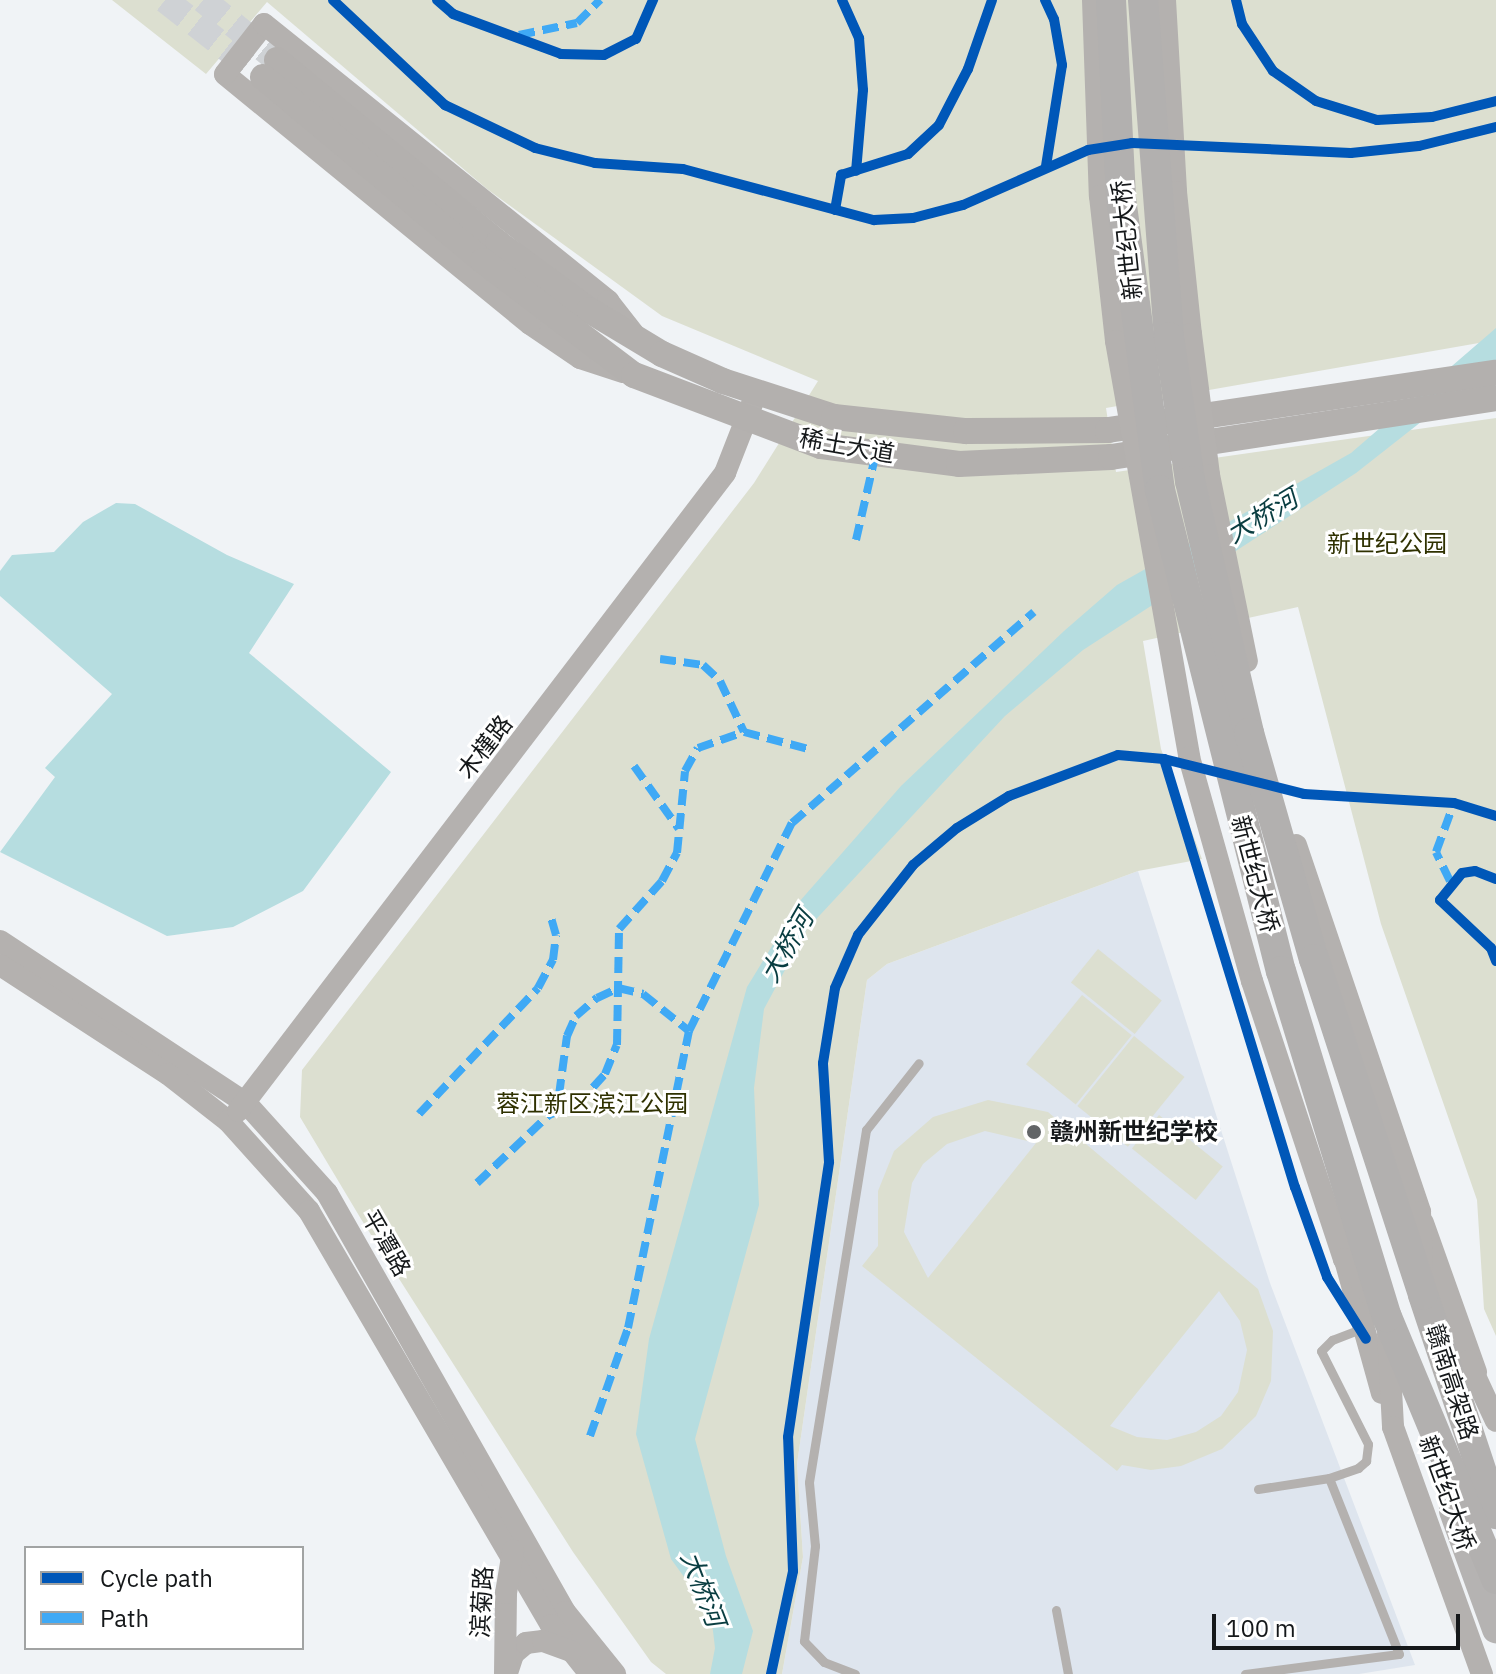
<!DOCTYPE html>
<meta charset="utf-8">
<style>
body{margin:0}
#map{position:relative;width:1496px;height:1674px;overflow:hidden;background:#f0f3f6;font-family:"IBM Plex Sans","Noto Sans SC",sans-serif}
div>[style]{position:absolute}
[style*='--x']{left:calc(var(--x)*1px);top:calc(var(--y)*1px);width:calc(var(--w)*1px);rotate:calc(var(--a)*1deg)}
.built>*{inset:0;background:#dee5ee}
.green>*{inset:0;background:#dcdfd0;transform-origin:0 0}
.water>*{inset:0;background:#b6dde0}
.secondary-tunnel>*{height:26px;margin-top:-13px;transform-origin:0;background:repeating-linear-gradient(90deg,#cfd2d5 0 26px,transparent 0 39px)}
.service>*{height:9px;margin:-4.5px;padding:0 4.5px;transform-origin:4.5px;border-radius:4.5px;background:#b4b1af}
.tertiary>*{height:22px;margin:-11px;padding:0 11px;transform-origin:11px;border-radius:11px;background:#b4b1af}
.secondary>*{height:26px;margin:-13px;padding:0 13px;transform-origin:13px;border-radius:13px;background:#b3b0ae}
.primary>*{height:28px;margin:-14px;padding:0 14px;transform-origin:14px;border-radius:14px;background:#b5b3b2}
.trunk>*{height:30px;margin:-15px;padding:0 15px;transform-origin:15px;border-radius:15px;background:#b2b0af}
.tertiary-bridge>*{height:22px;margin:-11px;padding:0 11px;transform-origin:11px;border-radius:11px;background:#b4b1af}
.trunk-bridge>*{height:30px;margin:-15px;padding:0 15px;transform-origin:15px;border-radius:15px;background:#b2b0af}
.quiet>*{height:8px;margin-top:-4px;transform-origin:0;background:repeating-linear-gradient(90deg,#3fa9f5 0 16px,transparent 0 24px)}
.cycleway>*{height:10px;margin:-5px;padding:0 5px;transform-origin:5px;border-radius:5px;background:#0057b8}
.dots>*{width:22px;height:22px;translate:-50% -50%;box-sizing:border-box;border:4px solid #fff;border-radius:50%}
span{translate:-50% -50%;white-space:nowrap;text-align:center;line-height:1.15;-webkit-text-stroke:6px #fff;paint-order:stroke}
.street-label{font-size:24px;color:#15181a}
.park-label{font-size:24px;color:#2f3100}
.poi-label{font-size:24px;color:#15181a;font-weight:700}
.left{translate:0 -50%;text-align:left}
.water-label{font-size:26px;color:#093d41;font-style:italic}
.legend{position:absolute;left:24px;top:1546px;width:280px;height:104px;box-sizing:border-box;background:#fff;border:2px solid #a1a3a3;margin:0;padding:10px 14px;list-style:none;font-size:24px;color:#15181a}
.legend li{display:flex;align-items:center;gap:16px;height:40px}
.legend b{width:40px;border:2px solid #a1a3a3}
.scale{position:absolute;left:1212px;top:1614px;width:248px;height:36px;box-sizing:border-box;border:4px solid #15181a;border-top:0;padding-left:10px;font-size:24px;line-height:28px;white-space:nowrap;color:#15181a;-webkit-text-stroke:6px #fff;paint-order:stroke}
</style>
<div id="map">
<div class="built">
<div style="clip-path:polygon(1138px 871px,1270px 1283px,1415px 1665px,1359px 1674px,782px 1674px,803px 1557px,797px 1464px,867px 980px,887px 964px)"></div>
</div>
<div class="green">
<div style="clip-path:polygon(112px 0,1496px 0,1496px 340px,1106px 408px,1116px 472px,1496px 418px,1496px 1336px,1484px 1309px,1477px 1200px,1381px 924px,1298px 607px,1143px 641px,1161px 749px,1202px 859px,1138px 871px,887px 964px,867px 980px,797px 1464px,803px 1557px,782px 1674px,666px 1674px,651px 1662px,573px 1552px,361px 1219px,300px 1117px,302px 1070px,754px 483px,818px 381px,662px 316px,487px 189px,267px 2px,206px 74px)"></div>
<div style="left:1098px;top:949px;width:82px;height:43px;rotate:39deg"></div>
<div style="left:1082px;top:995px;width:64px;height:89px;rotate:39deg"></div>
<div style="left:1134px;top:1036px;width:65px;height:90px;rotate:39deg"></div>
<div style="clip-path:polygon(evenodd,988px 1100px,1048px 1112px,1258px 1289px,1273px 1331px,1271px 1381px,1256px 1416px,1222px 1449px,1181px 1466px,1151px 1470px,1122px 1465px,1117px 1471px,862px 1266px,878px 1246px,878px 1191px,894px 1151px,933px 1117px,988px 1100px,985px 1131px,1036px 1143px,928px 1278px,904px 1232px,912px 1183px,923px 1164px,947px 1144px,985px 1131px,988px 1100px,1219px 1291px,1240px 1321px,1247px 1350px,1238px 1392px,1221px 1416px,1196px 1432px,1167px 1440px,1137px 1437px,1110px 1426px,1219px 1291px)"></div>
<div style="left:1159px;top:1115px;width:82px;height:43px;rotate:39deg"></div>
</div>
<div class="water">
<div style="clip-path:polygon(1496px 328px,1496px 363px,1356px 473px,1083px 650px,1005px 716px,807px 929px,764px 1009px,754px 1088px,759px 1205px,695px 1439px,726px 1556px,753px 1631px,742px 1674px,710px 1674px,715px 1648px,711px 1614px,671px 1559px,636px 1434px,649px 1339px,747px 987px,799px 902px,901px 786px,1064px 631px,1117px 585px,1351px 453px)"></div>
<div style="clip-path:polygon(116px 503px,135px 504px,227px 555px,294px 584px,249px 653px,391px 772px,303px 891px,233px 927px,167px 936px,0 852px,55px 777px,45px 768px,112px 694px,0 596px,0 571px,12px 555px,54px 552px,83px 522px)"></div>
</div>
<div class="secondary-tunnel">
<div style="--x:165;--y:0;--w:125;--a:38.2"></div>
<div style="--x:203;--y:0;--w:95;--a:39"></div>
</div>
<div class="service">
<div style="--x:1258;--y:1489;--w:72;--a:-8.8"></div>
<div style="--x:1056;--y:1610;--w:65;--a:79.4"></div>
<div style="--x:855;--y:1674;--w:33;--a:-159"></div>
<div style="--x:824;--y:1662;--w:29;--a:-134"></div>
<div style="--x:804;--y:1641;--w:96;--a:-83.4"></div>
<div style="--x:815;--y:1546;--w:64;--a:-95.4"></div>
<div style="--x:809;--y:1482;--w:357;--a:-80.8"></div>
<div style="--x:866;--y:1130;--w:85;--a:-51.7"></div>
<div style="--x:1245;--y:1674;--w:155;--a:-7.4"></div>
<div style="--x:1399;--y:1654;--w:189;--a:-111.7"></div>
<div style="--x:1329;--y:1478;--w:31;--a:-19"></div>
<div style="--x:1358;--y:1468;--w:11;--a:-41"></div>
<div style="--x:1366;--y:1461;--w:17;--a:-83"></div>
<div style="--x:1368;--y:1444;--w:104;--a:-116.8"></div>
<div style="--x:1321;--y:1351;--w:16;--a:-45"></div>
<div style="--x:1332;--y:1340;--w:33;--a:-21"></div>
</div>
<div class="tertiary">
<div style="--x:623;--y:372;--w:45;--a:-162"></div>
<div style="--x:580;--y:358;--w:60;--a:-145.8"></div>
<div style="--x:530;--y:324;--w:394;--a:-140.7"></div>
<div style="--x:225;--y:74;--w:63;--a:-52"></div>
<div style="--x:264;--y:24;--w:442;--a:38.8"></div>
<div style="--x:608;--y:301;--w:41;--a:52"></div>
<div style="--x:0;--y:941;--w:295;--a:33.4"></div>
<div style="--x:246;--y:1103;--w:121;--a:48"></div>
<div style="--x:327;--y:1193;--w:482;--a:60.4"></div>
<div style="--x:565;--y:1612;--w:80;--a:51.1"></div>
<div style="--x:0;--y:965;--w:200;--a:33"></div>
<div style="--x:168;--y:1074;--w:76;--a:38.1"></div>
<div style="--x:228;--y:1121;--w:121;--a:48"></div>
<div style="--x:309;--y:1211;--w:480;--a:59.7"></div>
<div style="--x:551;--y:1625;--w:63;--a:51.5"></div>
<div style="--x:238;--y:1111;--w:803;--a:-52.64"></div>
<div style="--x:725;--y:473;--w:74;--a:-68.6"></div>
<div style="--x:1423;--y:1223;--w:158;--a:70.4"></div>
<div style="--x:1345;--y:1260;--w:138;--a:74.5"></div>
<div style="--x:1388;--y:1334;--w:93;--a:86.9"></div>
<div style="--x:1393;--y:1427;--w:263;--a:70.2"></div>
<div style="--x:1468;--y:1361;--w:66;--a:65"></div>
<div style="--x:507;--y:1673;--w:20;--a:-72"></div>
<div style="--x:513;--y:1654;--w:17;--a:-40"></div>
<div style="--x:526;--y:1643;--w:17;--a:-7"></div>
<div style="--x:543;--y:1641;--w:30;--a:20"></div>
<div style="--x:505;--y:1674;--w:81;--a:-89.3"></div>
<div style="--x:506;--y:1593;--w:43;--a:-80.5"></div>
</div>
<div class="secondary">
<div style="--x:277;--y:60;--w:287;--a:39.6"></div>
<div style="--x:498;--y:243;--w:113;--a:36.4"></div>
<div style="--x:589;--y:310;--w:85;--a:31.1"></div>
<div style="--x:662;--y:354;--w:67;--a:23.9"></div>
<div style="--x:723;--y:381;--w:117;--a:18"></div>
<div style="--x:834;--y:417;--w:133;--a:6.1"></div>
<div style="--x:966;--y:431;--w:142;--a:-0.4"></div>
<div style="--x:1108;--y:430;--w:392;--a:-8.4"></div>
<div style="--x:263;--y:77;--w:287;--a:39.9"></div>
<div style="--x:483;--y:261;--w:189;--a:37.1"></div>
<div style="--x:634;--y:375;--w:200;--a:20.8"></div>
<div style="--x:821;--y:446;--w:139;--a:7.4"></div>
<div style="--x:959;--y:464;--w:152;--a:-2.6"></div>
<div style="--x:1111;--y:457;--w:389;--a:-8.7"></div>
</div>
<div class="primary">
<div style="--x:1453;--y:1511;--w:126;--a:70"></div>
</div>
<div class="trunk">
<div style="--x:1423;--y:1295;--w:231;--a:71.6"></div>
<div style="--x:1387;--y:1317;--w:284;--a:67.4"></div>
</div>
<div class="tertiary-bridge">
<div style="--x:1093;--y:0;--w:196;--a:88"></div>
<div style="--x:1100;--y:196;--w:146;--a:83.7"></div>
<div style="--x:1116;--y:341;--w:422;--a:80"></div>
<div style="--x:1189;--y:757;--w:233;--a:74.3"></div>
<div style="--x:1252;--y:981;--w:293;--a:71.7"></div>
<div style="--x:1344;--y:1259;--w:57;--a:53.5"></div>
<div style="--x:1165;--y:0;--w:192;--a:86.7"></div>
<div style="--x:1176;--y:192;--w:143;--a:84"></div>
<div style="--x:1191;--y:334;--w:142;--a:82.7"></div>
<div style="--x:1209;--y:475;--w:190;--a:78.5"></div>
<div style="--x:1296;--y:845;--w:387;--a:71.3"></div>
<div style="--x:1420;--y:1212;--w:54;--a:87.9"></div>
</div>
<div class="trunk-bridge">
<div style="--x:1111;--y:0;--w:198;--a:87.1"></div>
<div style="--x:1121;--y:198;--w:295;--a:82.4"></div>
<div style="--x:1160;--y:490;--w:496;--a:75.9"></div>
<div style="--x:1281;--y:971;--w:362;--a:73"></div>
<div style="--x:1143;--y:0;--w:338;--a:85.6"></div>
<div style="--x:1169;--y:337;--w:146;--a:81.7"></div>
<div style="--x:1190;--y:481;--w:259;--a:76.8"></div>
<div style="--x:1249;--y:733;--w:235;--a:74"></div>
<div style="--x:1314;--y:959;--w:353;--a:72"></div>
</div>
<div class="quiet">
<div style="--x:519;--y:35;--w:59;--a:-11.7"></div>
<div style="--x:577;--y:23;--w:33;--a:-45"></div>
<div style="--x:856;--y:540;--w:89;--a:-77.1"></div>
<div style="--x:660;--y:659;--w:43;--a:7.9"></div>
<div style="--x:703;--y:665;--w:23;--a:43"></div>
<div style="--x:720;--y:681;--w:56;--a:64.8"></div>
<div style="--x:634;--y:766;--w:77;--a:54.5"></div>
<div style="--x:1450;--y:881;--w:32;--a:-116"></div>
<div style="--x:1436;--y:852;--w:52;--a:-69.8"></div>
<div style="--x:419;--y:1114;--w:173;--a:-46.6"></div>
<div style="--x:538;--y:988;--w:32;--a:-62"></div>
<div style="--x:553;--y:960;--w:25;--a:-83"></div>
<div style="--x:556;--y:935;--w:19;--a:-106"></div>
<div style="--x:549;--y:1115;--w:22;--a:-63"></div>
<div style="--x:559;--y:1095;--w:60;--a:-82.3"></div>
<div style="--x:567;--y:1036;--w:22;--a:-66"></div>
<div style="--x:576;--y:1016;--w:28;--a:-41"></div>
<div style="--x:597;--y:998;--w:23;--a:-25"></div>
<div style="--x:618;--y:988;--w:26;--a:13"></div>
<div style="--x:643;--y:994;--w:59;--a:38.8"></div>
<div style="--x:477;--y:1183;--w:99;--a:-43.4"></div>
<div style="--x:549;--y:1115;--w:30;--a:-20"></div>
<div style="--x:577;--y:1105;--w:42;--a:-47.9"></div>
<div style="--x:605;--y:1074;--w:31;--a:-68"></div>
<div style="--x:617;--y:1045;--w:116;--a:-89"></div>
<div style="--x:619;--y:929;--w:64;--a:-48.1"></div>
<div style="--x:662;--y:881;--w:32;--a:-62"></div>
<div style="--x:677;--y:853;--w:82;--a:-84.4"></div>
<div style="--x:685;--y:771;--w:26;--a:-61"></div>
<div style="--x:698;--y:748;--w:49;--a:-19.2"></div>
<div style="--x:744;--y:732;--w:70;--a:14.8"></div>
<div style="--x:590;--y:1436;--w:114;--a:-70.6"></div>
<div style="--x:628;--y:1328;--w:303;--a:-78.4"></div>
<div style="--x:689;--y:1031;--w:232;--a:-63.7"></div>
<div style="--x:792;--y:823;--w:321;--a:-41.1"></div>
</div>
<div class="cycleway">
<div style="--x:333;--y:0;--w:154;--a:43.2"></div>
<div style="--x:445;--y:105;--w:100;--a:25.5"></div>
<div style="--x:535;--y:148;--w:62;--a:14"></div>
<div style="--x:595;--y:163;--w:88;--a:3.9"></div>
<div style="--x:683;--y:169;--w:198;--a:15"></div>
<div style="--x:874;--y:220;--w:39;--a:-3"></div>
<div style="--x:913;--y:218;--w:52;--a:-14.6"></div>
<div style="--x:963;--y:205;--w:137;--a:-23.7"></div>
<div style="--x:1088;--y:150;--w:45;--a:-9"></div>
<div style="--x:1132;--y:143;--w:219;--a:2.6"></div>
<div style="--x:1351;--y:153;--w:68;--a:-5.9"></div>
<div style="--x:1419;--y:146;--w:79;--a:-13.9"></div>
<div style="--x:437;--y:0;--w:21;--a:41"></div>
<div style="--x:453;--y:14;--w:115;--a:20.3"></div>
<div style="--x:561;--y:54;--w:43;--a:1.3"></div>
<div style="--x:604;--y:55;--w:36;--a:-27"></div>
<div style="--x:636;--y:39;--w:43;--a:-66.4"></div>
<div style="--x:842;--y:0;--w:42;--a:65.9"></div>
<div style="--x:859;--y:38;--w:52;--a:85.6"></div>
<div style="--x:863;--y:90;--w:81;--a:94.9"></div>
<div style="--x:1045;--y:0;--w:21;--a:65"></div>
<div style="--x:1054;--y:19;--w:47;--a:80.1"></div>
<div style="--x:1062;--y:65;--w:102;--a:99"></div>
<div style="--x:1236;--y:0;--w:25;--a:76"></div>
<div style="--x:1242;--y:24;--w:56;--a:56.6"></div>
<div style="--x:1273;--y:71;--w:52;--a:34.9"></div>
<div style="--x:1316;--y:101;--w:64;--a:17.3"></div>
<div style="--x:1377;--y:120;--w:55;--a:-3.1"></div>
<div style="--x:1432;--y:117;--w:66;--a:-14"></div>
<div style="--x:835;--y:210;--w:36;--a:-80"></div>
<div style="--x:841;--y:175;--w:70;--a:-17.4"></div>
<div style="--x:908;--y:154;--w:42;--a:-43.1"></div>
<div style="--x:939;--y:125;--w:63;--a:-62.6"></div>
<div style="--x:968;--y:69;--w:73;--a:-70.8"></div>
<div style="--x:1164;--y:759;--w:448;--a:73"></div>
<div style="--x:1295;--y:1187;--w:96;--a:70.4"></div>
<div style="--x:1327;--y:1277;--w:73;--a:57.8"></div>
<div style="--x:1496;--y:879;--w:22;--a:-159"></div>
<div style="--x:1475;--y:871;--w:13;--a:171"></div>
<div style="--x:1462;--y:873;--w:35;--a:129"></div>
<div style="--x:1440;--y:900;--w:70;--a:43.3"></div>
<div style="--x:1491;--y:948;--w:14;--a:69"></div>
<div style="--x:771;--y:1674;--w:105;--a:-77.9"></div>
<div style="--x:793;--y:1571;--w:134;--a:-92.1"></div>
<div style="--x:788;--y:1437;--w:278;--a:-81.5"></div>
<div style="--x:829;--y:1162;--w:99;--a:-93.5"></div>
<div style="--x:823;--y:1063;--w:76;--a:-80.9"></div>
<div style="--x:835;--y:988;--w:58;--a:-66.5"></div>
<div style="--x:858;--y:935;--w:89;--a:-51.8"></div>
<div style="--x:913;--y:865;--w:57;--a:-40.1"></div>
<div style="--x:957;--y:828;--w:61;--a:-31.6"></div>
<div style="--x:1009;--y:796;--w:116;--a:-20.6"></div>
<div style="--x:1118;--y:755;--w:46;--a:5"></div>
<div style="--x:1164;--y:759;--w:144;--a:14"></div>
<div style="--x:1304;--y:794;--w:150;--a:3.4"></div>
<div style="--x:1454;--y:803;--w:44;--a:17.2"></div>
</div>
<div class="dots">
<div style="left:1034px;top:1132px;background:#626567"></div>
</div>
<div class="street-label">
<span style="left:1127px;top:240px;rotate:-96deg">新世纪大桥</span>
<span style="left:847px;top:446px;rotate:10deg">稀土大道</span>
<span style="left:485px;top:747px;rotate:-52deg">木槿路</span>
<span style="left:1255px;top:874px;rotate:75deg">新世纪大桥</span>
<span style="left:386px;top:1243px;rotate:60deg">平潭路</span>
<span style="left:1452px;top:1382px;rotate:72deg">赣南高架路</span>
<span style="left:1447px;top:1493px;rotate:70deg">新世纪大桥</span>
<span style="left:482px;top:1602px;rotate:-87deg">滨菊路</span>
</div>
<div class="park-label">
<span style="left:1387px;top:544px">新世纪公园</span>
<span style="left:592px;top:1104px">蓉江新区滨江公园</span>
</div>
<div class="poi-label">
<span class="left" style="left:1050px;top:1132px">赣州新世纪学校</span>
</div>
<div class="water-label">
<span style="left:1262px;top:516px;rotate:-31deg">大桥河</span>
<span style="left:787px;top:946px;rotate:-60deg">大桥河</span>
<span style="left:703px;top:1589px;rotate:69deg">大桥河</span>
</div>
<ul class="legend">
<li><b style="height:10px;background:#0057b8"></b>Cycle path</li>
<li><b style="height:10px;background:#3fa9f5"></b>Path</li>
</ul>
<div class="scale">100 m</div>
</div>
